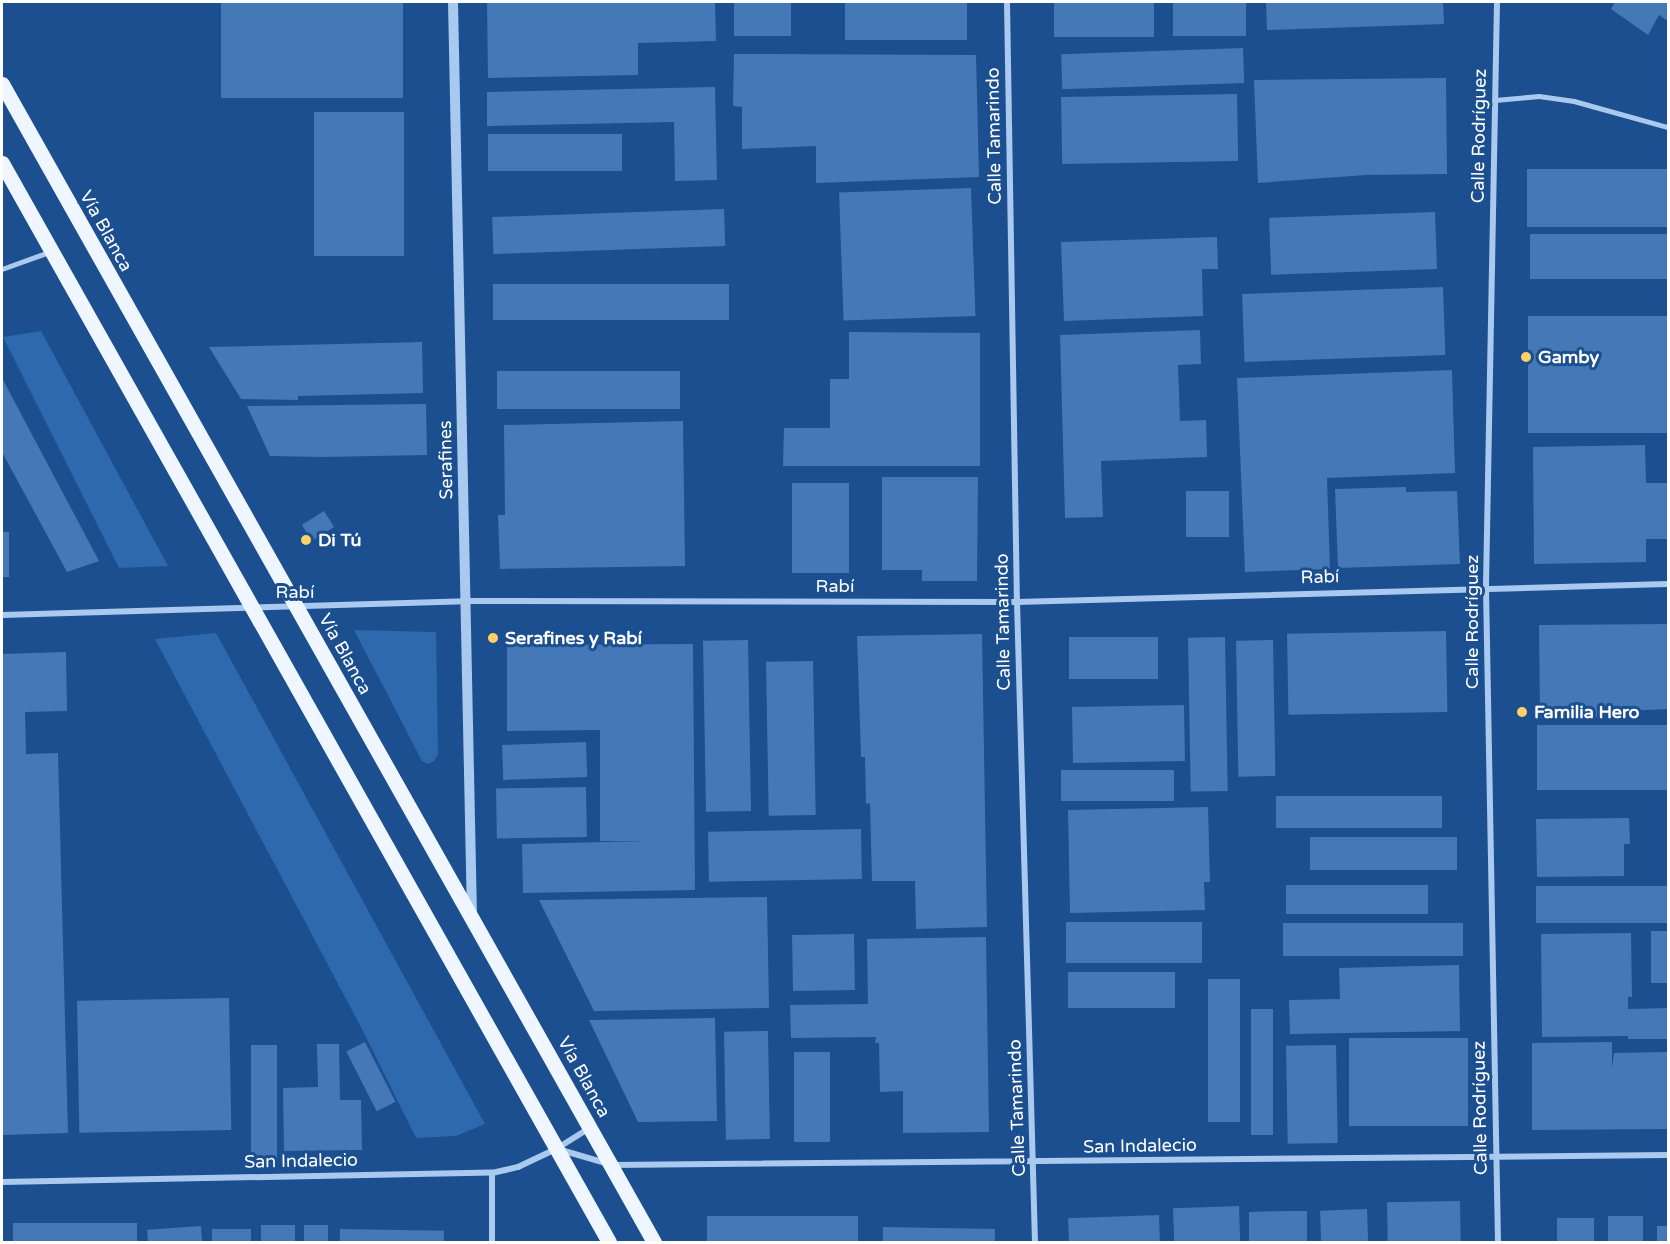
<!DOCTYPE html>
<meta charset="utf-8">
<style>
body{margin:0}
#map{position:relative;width:1670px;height:1244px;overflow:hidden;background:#1b4f8f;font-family:"Varela Round",sans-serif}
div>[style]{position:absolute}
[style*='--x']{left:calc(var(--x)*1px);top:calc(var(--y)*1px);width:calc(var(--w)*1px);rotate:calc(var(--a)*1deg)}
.green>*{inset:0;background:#2e69ad}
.building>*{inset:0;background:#4478b7;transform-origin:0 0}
.service>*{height:4.5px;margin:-2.25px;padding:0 2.25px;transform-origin:2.25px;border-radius:2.25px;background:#a9c9ee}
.minor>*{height:6px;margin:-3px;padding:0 3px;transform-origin:3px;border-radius:3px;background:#a9c9ee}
.tertiary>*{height:10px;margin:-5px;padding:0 5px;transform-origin:5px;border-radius:5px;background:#a9c9ee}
.primary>*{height:15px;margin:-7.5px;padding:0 7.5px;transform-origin:7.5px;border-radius:7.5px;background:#f0f6ff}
.dots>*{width:16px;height:16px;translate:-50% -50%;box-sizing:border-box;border:3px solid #1b4f8f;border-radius:50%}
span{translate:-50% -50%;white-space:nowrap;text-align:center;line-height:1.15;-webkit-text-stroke:6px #1b4f8f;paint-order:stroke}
.street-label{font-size:18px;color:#fff}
.poi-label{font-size:18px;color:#fff;font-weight:700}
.left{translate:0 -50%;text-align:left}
.frame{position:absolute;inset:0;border:3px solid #fff;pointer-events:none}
</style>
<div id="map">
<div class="green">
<div style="clip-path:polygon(41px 331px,168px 566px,119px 568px,3px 337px)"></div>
<div style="clip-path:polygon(354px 630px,436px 632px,438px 754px,434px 761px,428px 764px,422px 761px)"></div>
<div style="clip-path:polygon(216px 633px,485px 1124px,456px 1136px,416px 1138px,363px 1031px,155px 639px)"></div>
</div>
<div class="building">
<div style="left:221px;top:2px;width:182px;height:96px"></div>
<div style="clip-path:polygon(487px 2px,715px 2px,716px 41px,638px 43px,638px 75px,488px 78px)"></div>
<div style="left:734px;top:2px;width:57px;height:34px"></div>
<div style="left:845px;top:2px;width:122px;height:38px"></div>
<div style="left:1054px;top:2px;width:100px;height:35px"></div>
<div style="left:1173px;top:2px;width:73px;height:34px"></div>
<div style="clip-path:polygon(1266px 2px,1443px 2px,1444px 24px,1267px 30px)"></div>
<div style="clip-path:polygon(1615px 2px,1668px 2px,1668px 21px,1659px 15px,1648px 35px,1611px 9px)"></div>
<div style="left:1243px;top:48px;width:35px;height:182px;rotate:88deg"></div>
<div style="clip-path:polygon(734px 54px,976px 55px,979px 177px,816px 183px,816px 146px,742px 149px,742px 107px,733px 106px)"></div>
<div style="clip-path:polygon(1446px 78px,1447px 174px,1366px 175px,1258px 183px,1254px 80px)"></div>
<div style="clip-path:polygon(715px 87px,717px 180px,675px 181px,674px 122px,487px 126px,487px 92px)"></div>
<div style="left:1237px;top:94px;width:67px;height:176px;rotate:89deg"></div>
<div style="left:404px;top:112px;width:144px;height:90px;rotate:90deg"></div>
<div style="left:622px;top:134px;width:37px;height:134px;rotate:90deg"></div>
<div style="left:1668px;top:169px;width:58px;height:141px;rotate:90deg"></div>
<div style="left:971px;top:188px;width:128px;height:132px;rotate:88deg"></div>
<div style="left:724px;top:209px;width:37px;height:232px;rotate:88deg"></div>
<div style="left:1435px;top:212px;width:57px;height:166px;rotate:88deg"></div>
<div style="left:1668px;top:234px;width:45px;height:138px;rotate:90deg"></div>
<div style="clip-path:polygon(1217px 237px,1218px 269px,1202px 269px,1203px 316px,1064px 321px,1061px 242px)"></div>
<div style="left:729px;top:284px;width:36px;height:236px;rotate:90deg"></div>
<div style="left:1443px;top:287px;width:68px;height:201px;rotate:88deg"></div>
<div style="left:1668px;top:316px;width:117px;height:140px;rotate:90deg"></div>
<div style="clip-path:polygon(1200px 330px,1201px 364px,1178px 365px,1180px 421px,1206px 420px,1207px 457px,1101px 461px,1103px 517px,1065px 518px,1060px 335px)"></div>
<div style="clip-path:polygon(849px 332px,980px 333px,980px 466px,783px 466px,784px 428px,830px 428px,830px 379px,849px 379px)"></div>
<div style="clip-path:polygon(422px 342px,423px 393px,298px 396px,298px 400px,241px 399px,209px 347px)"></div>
<div style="clip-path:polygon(1452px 370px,1455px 473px,1327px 478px,1330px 569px,1245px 572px,1237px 378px)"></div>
<div style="left:680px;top:371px;width:38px;height:183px;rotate:90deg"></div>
<div style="clip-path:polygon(2px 378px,99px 561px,67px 572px,2px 452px)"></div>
<div style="clip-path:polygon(426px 404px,427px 455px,323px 457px,270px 456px,247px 406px)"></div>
<div style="clip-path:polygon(683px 421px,685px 566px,500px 569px,498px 515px,505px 515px,504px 425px)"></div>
<div style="clip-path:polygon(1645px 445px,1646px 483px,1668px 483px,1668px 539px,1646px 539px,1646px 562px,1534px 564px,1533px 447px)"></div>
<div style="clip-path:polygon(882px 477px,978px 477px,977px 581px,922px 581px,922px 570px,882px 570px)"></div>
<div style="left:792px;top:483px;width:57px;height:90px"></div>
<div style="clip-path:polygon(1406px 487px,1406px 492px,1457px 491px,1460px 564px,1338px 568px,1335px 489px)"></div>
<div style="left:1229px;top:491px;width:46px;height:43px;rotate:90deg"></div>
<div style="left:324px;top:511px;width:19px;height:26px;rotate:58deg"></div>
<div style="left:2px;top:532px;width:7px;height:45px"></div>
<div style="clip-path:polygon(1668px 624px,1668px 709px,1604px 712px,1605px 717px,1540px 718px,1539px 625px)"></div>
<div style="left:1446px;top:631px;width:81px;height:159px;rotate:89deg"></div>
<div style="clip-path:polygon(982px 634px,987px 927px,916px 929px,915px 881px,872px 881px,870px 803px,866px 804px,865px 757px,861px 757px,857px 636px)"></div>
<div style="left:1069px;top:637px;width:89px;height:42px"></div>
<div style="left:1225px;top:637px;width:154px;height:37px;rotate:89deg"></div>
<div style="left:748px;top:640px;width:171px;height:45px;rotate:89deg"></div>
<div style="left:1273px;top:640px;width:136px;height:37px;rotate:89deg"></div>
<div style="clip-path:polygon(693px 644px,695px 890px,523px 893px,522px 844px,648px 841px,600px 841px,600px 730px,507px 731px,507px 645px)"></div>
<div style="clip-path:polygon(66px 652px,67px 711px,25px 712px,26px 754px,58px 753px,68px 1133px,2px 1135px,2px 654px)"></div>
<div style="left:813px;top:661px;width:154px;height:47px;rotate:89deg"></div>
<div style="left:1184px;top:705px;width:56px;height:112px;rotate:89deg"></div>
<div style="left:1668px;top:725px;width:65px;height:131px;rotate:90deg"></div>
<div style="left:586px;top:742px;width:35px;height:84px;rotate:88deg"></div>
<div style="left:1174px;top:770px;width:31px;height:113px;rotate:90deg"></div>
<div style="left:586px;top:787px;width:50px;height:90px;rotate:89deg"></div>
<div style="left:1442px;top:796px;width:32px;height:166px;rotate:90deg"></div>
<div style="clip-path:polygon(1208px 807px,1210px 882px,1204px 882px,1205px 910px,1070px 913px,1068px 810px)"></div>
<div style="clip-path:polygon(1629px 818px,1630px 844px,1624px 844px,1624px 876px,1537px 877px,1536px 819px)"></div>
<div style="left:861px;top:829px;width:50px;height:153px;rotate:89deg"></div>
<div style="left:1457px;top:837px;width:33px;height:147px;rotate:90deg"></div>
<div style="left:1428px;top:885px;width:29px;height:142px;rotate:90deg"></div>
<div style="left:1668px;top:886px;width:37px;height:132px;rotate:90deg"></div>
<div style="clip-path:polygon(767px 897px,769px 1008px,594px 1011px,539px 900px)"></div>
<div style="left:1202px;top:922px;width:41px;height:136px;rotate:90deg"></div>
<div style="left:1463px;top:923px;width:33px;height:180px;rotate:90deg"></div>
<div style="left:1668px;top:931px;width:52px;height:17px;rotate:90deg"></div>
<div style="clip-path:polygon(1631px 933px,1632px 997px,1628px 997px,1628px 1009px,1668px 1008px,1668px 1039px,1628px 1039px,1628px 1036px,1542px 1037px,1541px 934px)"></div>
<div style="left:854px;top:934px;width:56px;height:62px;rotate:89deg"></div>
<div style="clip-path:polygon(986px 937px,989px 1132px,903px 1133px,903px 1091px,880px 1092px,879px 1043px,875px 1043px,876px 1037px,791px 1038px,790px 1005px,868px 1004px,867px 939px)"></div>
<div style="clip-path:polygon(1459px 965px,1460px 1031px,1290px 1034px,1289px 1000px,1340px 999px,1339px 968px)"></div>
<div style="left:1175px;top:972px;width:36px;height:107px;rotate:90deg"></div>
<div style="left:1208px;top:979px;width:32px;height:143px"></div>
<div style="left:229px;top:998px;width:132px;height:152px;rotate:89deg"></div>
<div style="left:1251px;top:1009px;width:22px;height:126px"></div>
<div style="clip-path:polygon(715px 1018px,717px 1121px,638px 1122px,589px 1020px)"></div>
<div style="left:768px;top:1031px;width:108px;height:44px;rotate:89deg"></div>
<div style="left:1349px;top:1038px;width:119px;height:88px"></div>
<div style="left:365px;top:1042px;width:67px;height:21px;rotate:63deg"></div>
<div style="clip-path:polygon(1612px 1042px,1612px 1068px,1614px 1053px,1668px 1052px,1668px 1129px,1532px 1130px,1532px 1043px)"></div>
<div style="clip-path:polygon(317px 1044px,339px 1044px,340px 1100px,361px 1100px,362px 1150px,284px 1151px,283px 1088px,318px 1087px)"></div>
<div style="left:251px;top:1045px;width:26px;height:114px"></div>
<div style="left:1336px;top:1045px;width:98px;height:50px;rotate:89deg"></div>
<div style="left:794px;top:1052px;width:36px;height:90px"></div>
<div style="left:1460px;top:1201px;width:41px;height:73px;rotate:89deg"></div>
<div style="left:1239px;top:1206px;width:36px;height:66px;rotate:88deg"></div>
<div style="left:1367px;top:1209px;width:33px;height:47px;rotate:88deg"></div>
<div style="clip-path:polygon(1284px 1211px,1307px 1211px,1307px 1242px,1249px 1242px,1249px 1212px)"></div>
<div style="left:1159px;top:1215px;width:27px;height:91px;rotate:88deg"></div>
<div style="left:858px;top:1216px;width:26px;height:151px;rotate:90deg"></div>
<div style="left:1608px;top:1216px;width:35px;height:26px"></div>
<div style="left:1557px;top:1218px;width:37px;height:24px"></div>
<div style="left:13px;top:1223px;width:124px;height:19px"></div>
<div style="left:261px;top:1225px;width:34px;height:17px"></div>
<div style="left:304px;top:1225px;width:24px;height:17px"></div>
<div style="left:201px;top:1226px;width:16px;height:54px;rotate:86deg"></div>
<div style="left:1657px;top:1226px;width:11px;height:16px"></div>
<div style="left:883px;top:1227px;width:112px;height:15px;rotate:1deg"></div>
<div style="left:212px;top:1229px;width:39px;height:13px"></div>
<div style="left:340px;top:1229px;width:104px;height:13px;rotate:1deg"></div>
</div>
<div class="service">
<div style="--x:1495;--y:100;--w:44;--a:-5.2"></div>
<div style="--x:1539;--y:96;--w:35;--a:8"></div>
<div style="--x:1574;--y:101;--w:98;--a:15.5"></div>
<div style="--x:2;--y:269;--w:50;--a:-19.9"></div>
</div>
<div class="minor">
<div style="--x:1007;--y:2;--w:600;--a:89.05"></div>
<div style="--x:1017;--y:602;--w:640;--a:88.39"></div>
<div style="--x:1497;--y:2;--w:586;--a:91.08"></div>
<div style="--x:1486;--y:588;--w:654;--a:88.95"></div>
<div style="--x:2;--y:615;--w:463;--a:-1.7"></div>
<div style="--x:465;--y:601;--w:552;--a:0.1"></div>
<div style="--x:1017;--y:602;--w:651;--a:-1.58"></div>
<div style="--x:561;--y:1150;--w:53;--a:16.4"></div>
<div style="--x:612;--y:1165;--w:1056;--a:-0.54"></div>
<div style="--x:492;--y:1173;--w:69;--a:90"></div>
<div style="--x:2;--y:1182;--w:490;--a:-1.1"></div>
<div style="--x:492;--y:1173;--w:27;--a:-13"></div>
<div style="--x:518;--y:1167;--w:42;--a:-25.3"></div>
<div style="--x:556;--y:1149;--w:40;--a:-32"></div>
</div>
<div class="tertiary">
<div style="--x:453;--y:2;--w:913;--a:88.81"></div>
</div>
<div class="primary">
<div style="--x:2;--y:84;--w:1329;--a:60.62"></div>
<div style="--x:2;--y:163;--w:1238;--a:60.64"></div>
</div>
<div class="dots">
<div style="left:1526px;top:357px;background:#ffd166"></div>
<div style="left:306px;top:540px;background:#ffd166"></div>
<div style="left:493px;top:638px;background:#ffd166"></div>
<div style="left:1522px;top:712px;background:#ffd166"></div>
</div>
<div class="street-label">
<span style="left:994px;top:136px;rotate:-91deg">Calle Tamarindo</span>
<span style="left:1479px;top:136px;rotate:-89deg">Calle Rodríguez</span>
<span style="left:106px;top:231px;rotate:61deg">Vía Blanca</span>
<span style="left:446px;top:460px;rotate:-91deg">Serafines</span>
<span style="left:1320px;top:577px;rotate:-2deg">Rabí</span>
<span style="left:835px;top:586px">Rabí</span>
<span style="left:295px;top:592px">Rabí</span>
<span style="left:1003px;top:622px;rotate:-91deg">Calle Tamarindo</span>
<span style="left:1472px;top:622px;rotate:-90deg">Calle Rodríguez</span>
<span style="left:345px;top:654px;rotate:61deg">Vía Blanca</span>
<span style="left:584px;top:1077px;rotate:61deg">Vía Blanca</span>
<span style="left:1017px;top:1108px;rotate:-92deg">Calle Tamarindo</span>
<span style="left:1480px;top:1108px;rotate:-91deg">Calle Rodríguez</span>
<span style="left:1140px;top:1146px;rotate:-1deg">San Indalecio</span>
<span style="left:301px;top:1161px;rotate:-1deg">San Indalecio</span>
</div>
<div class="poi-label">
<span class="left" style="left:1538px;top:357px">Gamby</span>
<span class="left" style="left:318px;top:540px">Di Tú</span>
<span class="left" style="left:505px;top:638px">Serafines y Rabí</span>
<span class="left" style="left:1534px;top:712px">Familia Hero</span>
</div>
<div class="frame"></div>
</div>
